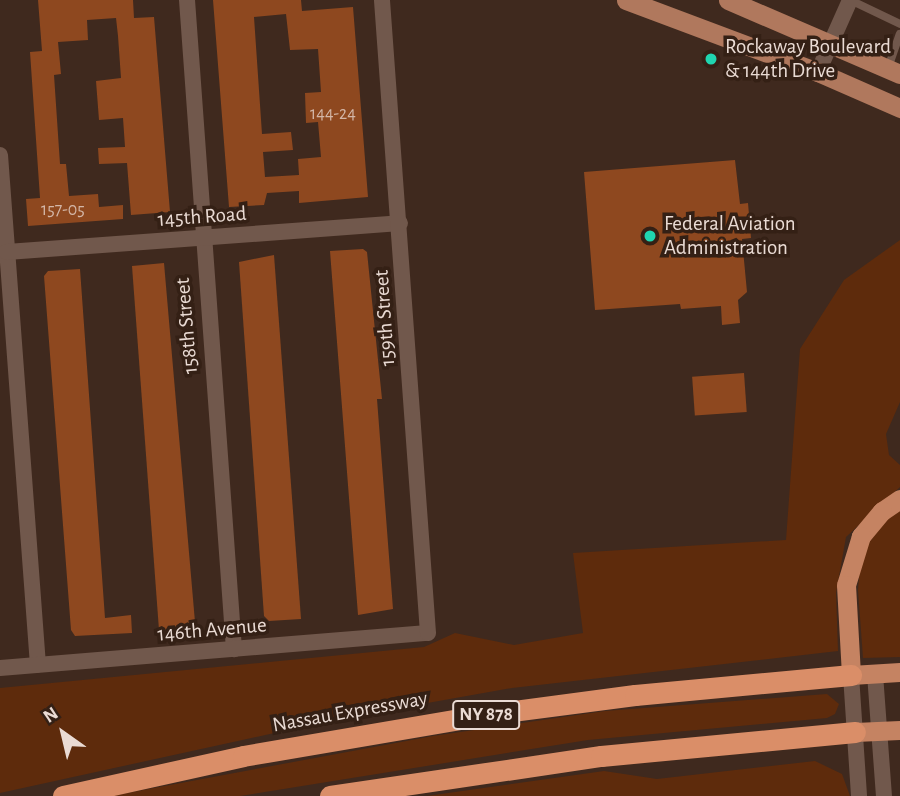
<!DOCTYPE html>
<style>
body{margin:0}
#map{position:relative;width:900px;height:796px;overflow:hidden;background:#3f291e;font-family:"Alegreya Sans",sans-serif}
div>[style]{position:absolute}
[style*='--x']{left:calc(var(--x)*1px);top:calc(var(--y)*1px);width:calc(var(--w)*1px);rotate:calc(var(--a)*1deg)}
.green>*{inset:0;background:#5e2b0c}
.building>*{inset:0;background:#8e481f;transform-origin:0 0}
.service>*{height:8px;margin:-4px;padding:0 4px;transform-origin:4px;border-radius:4px;background:#71584c}
.minor>*{height:16px;margin:-8px;padding:0 8px;transform-origin:8px;border-radius:8px;background:#71584c}
.primary>*{height:19px;margin:-9.5px;padding:0 9.5px;transform-origin:9.5px;border-radius:9.5px;background:#b0785d}
.trunk>*{height:19px;margin:-9.5px;padding:0 9.5px;transform-origin:9.5px;border-radius:9.5px;background:#c58362}
.motorway>*{height:21px;margin:-10.5px;padding:0 10.5px;transform-origin:10.5px;border-radius:10.5px;background:#da8e68}
.dots>*{width:19px;height:19px;translate:-50% -50%;box-sizing:border-box;border:4px solid #342015;border-radius:50%}
span{translate:-50% -50%;white-space:nowrap;text-align:center;line-height:1.15;-webkit-text-stroke:7px #342015;paint-order:stroke}
.number-label{font-size:18px;color:#d3b6a7}
.number-label span{-webkit-text-stroke-width:0}
.shield-label span{padding:2px 5px;background:#342015;border:2px solid;border-radius:5px;-webkit-text-stroke-width:0}
.shield-label{font-size:19px;color:#eadbd4;font-weight:700}
.poi-label{font-size:21px;color:#eadbd4}
.left{translate:0 -50%;text-align:left}
.street-label{font-size:21px;color:#eadbd4}
.north{position:absolute;left:28px;top:698px;width:70px;height:70px;-webkit-text-stroke:5px #342015;paint-order:stroke;rotate:326deg;font-size:19px;font-weight:700;line-height:28px;text-align:center;color:#eadbd4}
.north::after{content:'';display:block;margin:auto;width:24px;height:32px;background:#eadbd4;clip-path:polygon(50% 0,100% 100%,50% 72%,0 100%)}
</style>
<div id="map">
<div class="green">
<div style="clip-path:polygon(900px 240px,900px 402px,886px 434px,889px 455px,900px 465px,900px 487px,846px 537px,836px 593px,838px 651px,512px 688px,338px 719px,0 793px,0 688px,424px 647px,455px 633px,514px 645px,583px 633px,573px 553px,786px 540px,800px 349px,844px 280px)"></div>
<div style="clip-path:polygon(900px 509px,900px 657px,863px 658px,858px 590px,861px 553px,887px 519px)"></div>
<div style="clip-path:polygon(827px 694px,839px 704px,835px 714px,827px 718px,588px 740px,240px 796px,111px 796px,433px 736px,605px 711px)"></div>
<div style="clip-path:polygon(815px 761px,842px 774px,850px 796px,427px 796px,604px 771px,657px 779px)"></div>
</div>
<div class="building">
<div style="clip-path:polygon(38px 0,133px 0,134px 18px,154px 17px,170px 212px,131px 215px,127px 163px,99px 164px,98px 148px,125px 147px,123px 118px,99px 120px,96px 81px,121px 78px,118px 36px,116px 18px,87px 20px,88px 40px,58px 42px,61px 74px,54px 75px,60px 164px,66px 164px,69px 196px,98px 194px,99px 207px,123px 205px,123px 219px,28px 226px,26px 199px,40px 198px,30px 52px,42px 51px)"></div>
<div style="clip-path:polygon(evenodd,213px 0,301px 0,302px 11px,353px 7px,368px 197px,299px 203px,299px 191px,267px 193px,264px 205px,229px 207px,213px 0,286px 14px,290px 50px,318px 49px,321px 92px,305px 93px,306px 123px,318px 122px,321px 157px,298px 159px,299px 175px,265px 177px,263px 152px,293px 150px,291px 132px,262px 134px,254px 17px,286px 14px)"></div>
<div style="clip-path:polygon(735px 160px,740px 204px,748px 203px,751px 238px,742px 239px,747px 292px,738px 300px,740px 323px,722px 325px,721px 306px,681px 309px,680px 304px,595px 310px,584px 172px)"></div>
<div style="clip-path:polygon(363px 249px,367px 252px,382px 399px,377px 399px,393px 609px,358px 615px,330px 251px)"></div>
<div style="clip-path:polygon(274px 255px,301px 619px,269px 621px,264px 616px,239px 262px)"></div>
<div style="clip-path:polygon(164px 263px,195px 622px,192px 627px,159px 630px,132px 266px)"></div>
<div style="clip-path:polygon(80px 269px,105px 618px,131px 615px,132px 633px,75px 636px,71px 630px,44px 276px,48px 271px)"></div>
<div style="left:744px;top:373px;width:39px;height:52px;rotate:86deg"></div>
</div>
<div class="service">
<div style="--x:850;--y:0;--w:55;--a:25.6"></div>
<div style="--x:888;--y:68;--w:36;--a:-71"></div>
</div>
<div class="minor">
<div style="--x:187;--y:0;--w:651;--a:85.86"></div>
<div style="--x:818;--y:72;--w:79;--a:-66"></div>
<div style="--x:0;--y:155;--w:511;--a:85.74"></div>
<div style="--x:7;--y:252;--w:394;--a:-4.2"></div>
<div style="--x:0;--y:668;--w:429;--a:-4.7"></div>
<div style="--x:428;--y:633;--w:635;--a:-94.16"></div>
<div style="--x:875;--y:674;--w:122;--a:85.8"></div>
<div style="--x:851;--y:675;--w:121;--a:86.2"></div>
</div>
<div class="primary">
<div style="--x:626;--y:0;--w:205;--a:20.6"></div>
<div style="--x:818;--y:72;--w:90;--a:23.7"></div>
<div style="--x:728;--y:0;--w:187;--a:23.3"></div>
</div>
<div class="trunk">
<div style="--x:900;--y:499;--w:22;--a:146"></div>
<div style="--x:882;--y:511;--w:33;--a:130"></div>
<div style="--x:861;--y:536;--w:51;--a:107"></div>
<div style="--x:846;--y:585;--w:90;--a:86.8"></div>
<div style="--x:851;--y:675;--w:49;--a:-3.5"></div>
<div style="--x:855;--y:732;--w:45;--a:-2.5"></div>
</div>
<div class="motorway">
<div style="--x:63;--y:796;--w:184;--a:-12.5"></div>
<div style="--x:243;--y:756;--w:243;--a:-9.7"></div>
<div style="--x:483;--y:715;--w:153;--a:-7.5"></div>
<div style="--x:635;--y:695;--w:217;--a:-5.3"></div>
<div style="--x:330;--y:796;--w:274;--a:-8.4"></div>
<div style="--x:601;--y:756;--w:255;--a:-5.4"></div>
</div>
<div class="dots">
<div style="left:711px;top:59px;background:#20d5b0"></div>
<div style="left:650px;top:236px;background:#20d5b0"></div>
</div>
<div class="number-label">
<span style="left:333px;top:114px">144-24</span>
<span style="left:63px;top:210px">157-05</span>
</div>
<div class="shield-label">
<span style="left:486px;top:715px">NY 878</span>
</div>
<div class="poi-label">
<span class="left" style="left:725px;top:59px">Rockaway Boulevard<br>&amp; 144th Drive</span>
<span class="left" style="left:664px;top:236px">Federal Aviation<br>Administration</span>
</div>
<div class="street-label">
<span style="left:202px;top:217px;rotate:-4deg">145th Road</span>
<span style="left:385px;top:318px;rotate:-94deg">159th Street</span>
<span style="left:187px;top:326px;rotate:-95deg">158th Street</span>
<span style="left:212px;top:630px;rotate:-5deg">146th Avenue</span>
<span style="left:350px;top:712px;rotate:-10deg">Nassau Expressway</span>
</div>
<div class="north">N</div>
</div>
